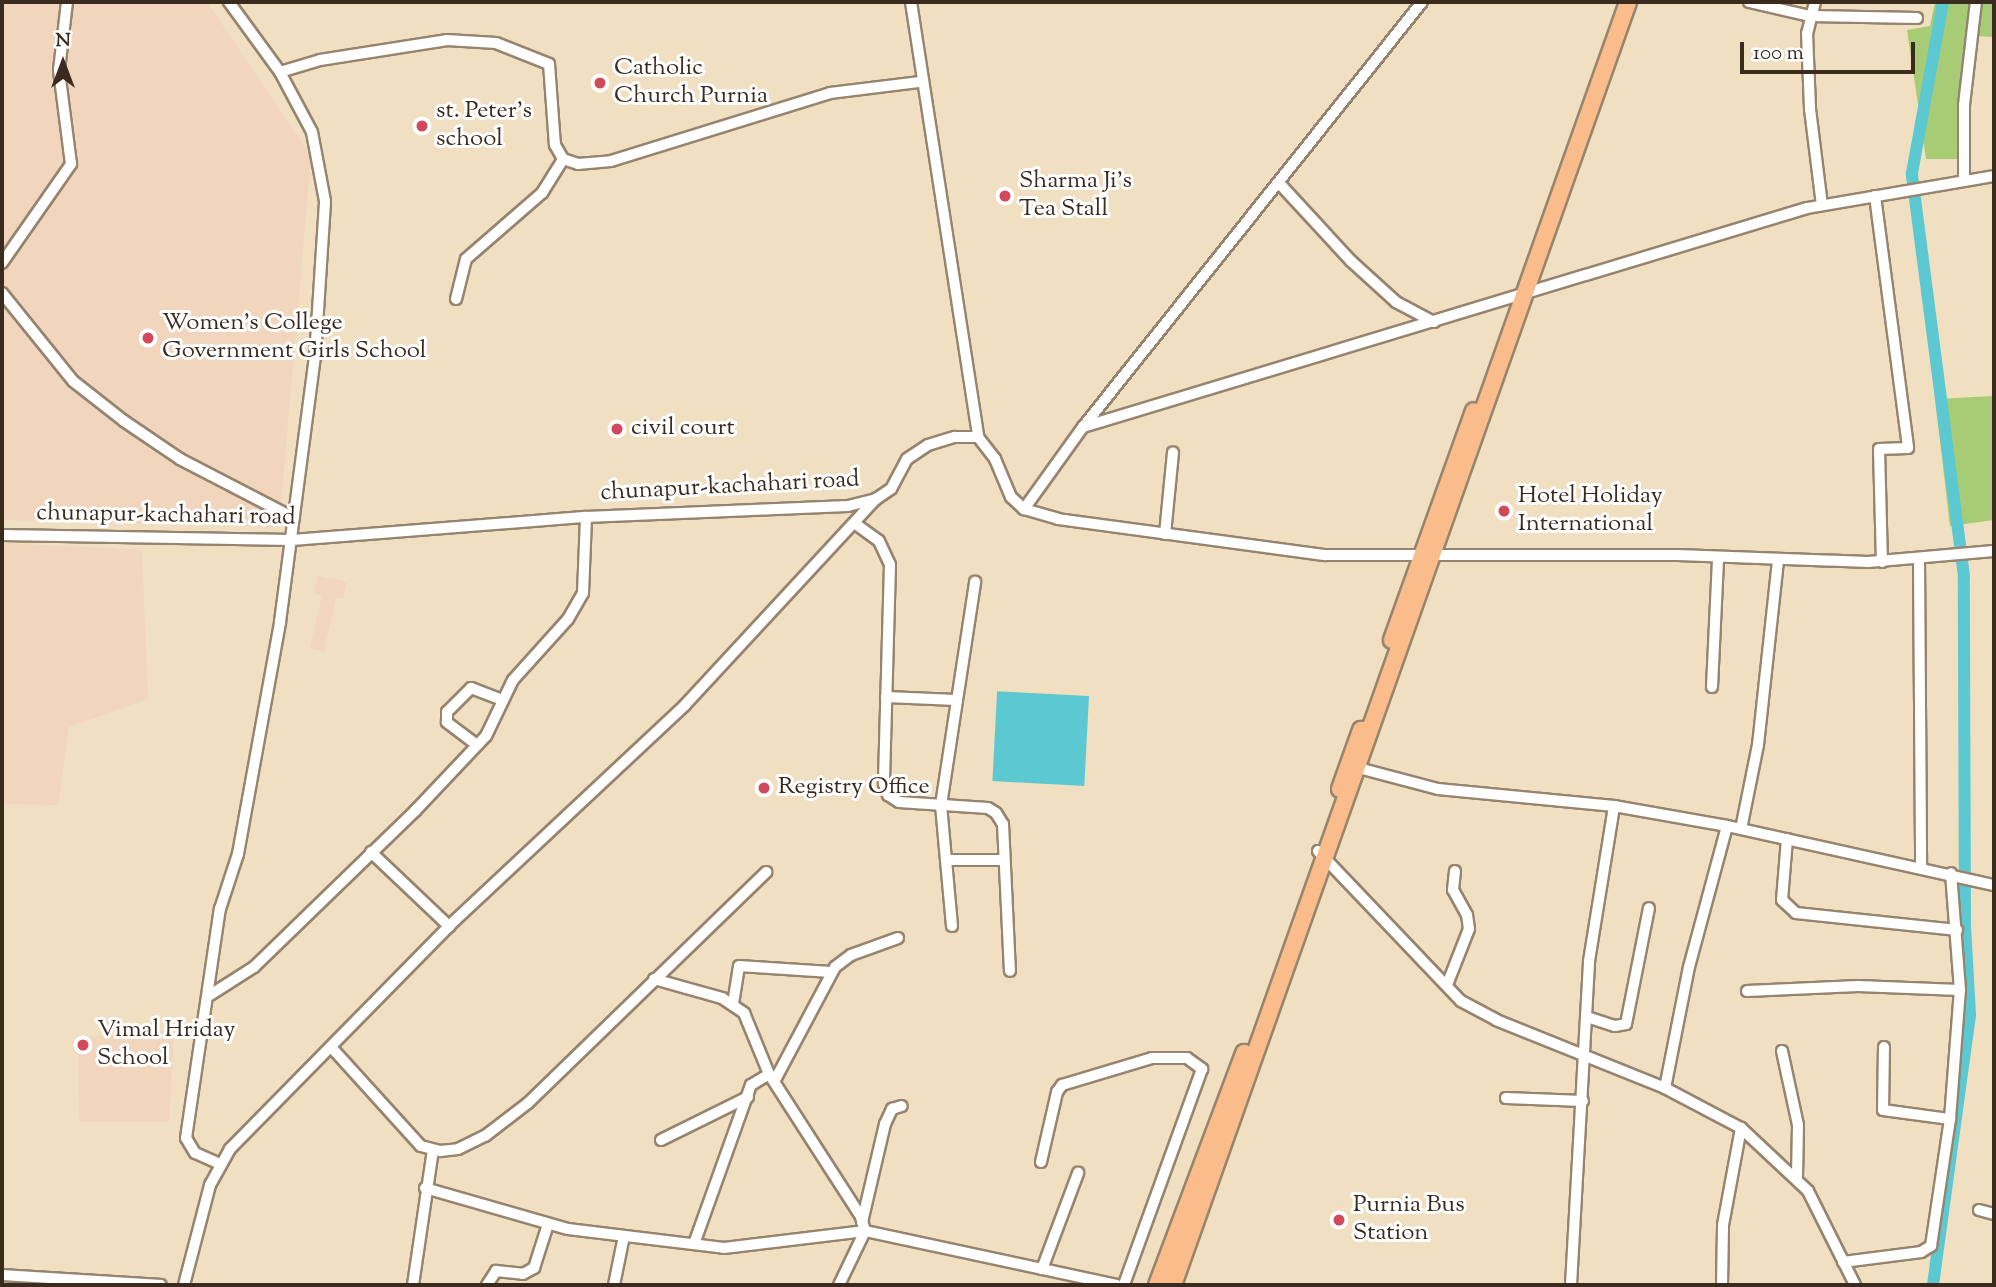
<!DOCTYPE html>
<style>
body{margin:0}
#map{position:relative;width:1996px;height:1287px;overflow:hidden;background:#f0dfc0;font-family:"Sorts Mill Goudy",serif}
div>[style]{position:absolute}
[style*='--x']{left:calc(var(--x)*1px);top:calc(var(--y)*1px);width:calc(var(--w)*1px);rotate:calc(var(--a)*1deg)}
.built>*{inset:0;background:#f1d5bd}
.green>*{inset:0;background:#a8cc75}
.water>*{inset:0;background:#5bc8d2;transform-origin:0 0}
.canal>*{height:12px;margin:-6px;padding:0 6px;transform-origin:6px;border-radius:6px;background:#5bc8d2}
.roads{filter:drop-shadow(2px 0 #96846f) drop-shadow(-2px 0 #96846f) drop-shadow(0 2px #96846f) drop-shadow(0 -2px #96846f)}
.minor>*{height:10px;margin:-5px;padding:0 5px;transform-origin:5px;border-radius:5px;background:#fff}
.highway>*{height:16px;margin:-8px;padding:0 8px;transform-origin:8px;border-radius:8px;background:#fabc8b}
.dots>*{width:19px;height:19px;translate:-50% -50%;box-sizing:border-box;border:4px solid #fff;border-radius:50%}
span{translate:-50% -50%;white-space:nowrap;text-align:center;line-height:1.15;-webkit-text-stroke:6px #fff;paint-order:stroke}
.poi-label{font-size:24px;color:#3b2a1e}
.left{translate:0 -50%;text-align:left}
.street-label{font-size:24px;color:#3b2a1e}
.frame{position:absolute;inset:0;border:4px solid #3b2a1e;pointer-events:none}
.north{position:absolute;left:28px;top:28px;width:70px;height:70px;-webkit-text-stroke:5px #fff;paint-order:stroke;rotate:0deg;font-size:19px;font-weight:700;line-height:28px;text-align:center;color:#3b2a1e}
.north::after{content:'';display:block;margin:auto;width:24px;height:32px;background:#3b2a1e;clip-path:polygon(50% 0,100% 100%,50% 72%,0 100%)}
.scale{position:absolute;left:1740px;top:42px;width:175px;height:32px;box-sizing:border-box;border:4px solid #3b2a1e;border-top:0;padding-left:9px;font-size:21px;line-height:24px;white-space:nowrap;color:#3b2a1e;-webkit-text-stroke:5px #fff;paint-order:stroke}
</style>
<div id="map">
<div class="built">
<div style="clip-path:polygon(2px 2px,207px 2px,311px 156px,279px 527px,2px 520px)"></div>
<div style="clip-path:polygon(2px 543px,142px 550px,148px 699px,69px 727px,58px 805px,2px 804px)"></div>
<div style="clip-path:polygon(318px 576px,347px 582px,343px 599px,336px 598px,324px 652px,310px 648px,322px 595px,314px 593px)"></div>
<div style="clip-path:polygon(174px 1030px,169px 1122px,79px 1122px,78px 1038px)"></div>
</div>
<div class="green">
<div style="clip-path:polygon(1935px 2px,1994px 2px,1994px 37px,1975px 36px,1966px 159px,1926px 159px,1907px 30px,1930px 26px)"></div>
<div style="clip-path:polygon(1994px 396px,1994px 520px,1950px 526px,1935px 399px)"></div>
</div>
<div class="water">
<div style="left:1089px;top:696px;width:90px;height:92px;rotate:93deg"></div>
</div>
<div class="canal">
<div style="--x:1933;--y:1285;--w:273;--a:-82.2"></div>
<div style="--x:1970;--y:1015;--w:90;--a:-93.2"></div>
<div style="--x:1965;--y:925;--w:349;--a:-90.2"></div>
<div style="--x:1964;--y:576;--w:406;--a:-97.4"></div>
<div style="--x:1912;--y:173;--w:174;--a:-79.7"></div>
</div>
<div class="roads">
<div class="minor">
<div style="--x:911;--y:2;--w:440;--a:81.2"></div>
<div style="--x:1749;--y:2;--w:63;--a:12.9"></div>
<div style="--x:1810;--y:16;--w:107;--a:1.1"></div>
<div style="--x:1815;--y:2;--w:32;--a:104"></div>
<div style="--x:1807;--y:33;--w:76;--a:87.7"></div>
<div style="--x:1810;--y:109;--w:97;--a:82.9"></div>
<div style="--x:280;--y:72;--w:42;--a:-16.7"></div>
<div style="--x:320;--y:60;--w:129;--a:-8.9"></div>
<div style="--x:447;--y:40;--w:49;--a:3.5"></div>
<div style="--x:496;--y:43;--w:57;--a:21.6"></div>
<div style="--x:549;--y:64;--w:81;--a:85.8"></div>
<div style="--x:555;--y:145;--w:16;--a:60"></div>
<div style="--x:563;--y:159;--w:16;--a:18"></div>
<div style="--x:578;--y:164;--w:33;--a:-5"></div>
<div style="--x:611;--y:161;--w:229;--a:-17.2"></div>
<div style="--x:830;--y:93;--w:91;--a:-7"></div>
<div style="--x:1964;--y:181;--w:76;--a:-90"></div>
<div style="--x:1964;--y:105;--w:104;--a:-83.4"></div>
<div style="--x:1279;--y:183;--w:106;--a:47.3"></div>
<div style="--x:1351;--y:261;--w:61;--a:42.3"></div>
<div style="--x:1396;--y:302;--w:43;--a:27.8"></div>
<div style="--x:1875;--y:196;--w:254;--a:82.5"></div>
<div style="--x:1908;--y:448;--w:29;--a:178"></div>
<div style="--x:1879;--y:449;--w:113;--a:88.5"></div>
<div style="--x:2;--y:263;--w:121;--a:-55.1"></div>
<div style="--x:71;--y:164;--w:95;--a:-97.3"></div>
<div style="--x:59;--y:70;--w:68;--a:-83.3"></div>
<div style="--x:2;--y:293;--w:113;--a:51.1"></div>
<div style="--x:73;--y:381;--w:65;--a:38.1"></div>
<div style="--x:124;--y:421;--w:68;--a:34.2"></div>
<div style="--x:180;--y:459;--w:128;--a:27.4"></div>
<div style="--x:456;--y:299;--w:41;--a:-76"></div>
<div style="--x:466;--y:259;--w:101;--a:-41"></div>
<div style="--x:542;--y:193;--w:40;--a:-58"></div>
<div style="--x:1083;--y:427;--w:756;--a:-16.83"></div>
<div style="--x:1807;--y:208;--w:190;--a:-9.7"></div>
<div style="--x:1024;--y:509;--w:101;--a:-54.3"></div>
<div style="--x:1083;--y:427;--w:544;--a:-51.42"></div>
<div style="--x:857;--y:525;--w:27;--a:36"></div>
<div style="--x:879;--y:541;--w:26;--a:65"></div>
<div style="--x:890;--y:565;--w:219;--a:91.6"></div>
<div style="--x:884;--y:784;--w:12;--a:70"></div>
<div style="--x:888;--y:795;--w:13;--a:32"></div>
<div style="--x:899;--y:802;--w:89;--a:3.9"></div>
<div style="--x:988;--y:808;--w:9;--a:32"></div>
<div style="--x:996;--y:813;--w:13;--a:58"></div>
<div style="--x:1003;--y:824;--w:147;--a:87.3"></div>
<div style="--x:1165;--y:534;--w:82;--a:-84.4"></div>
<div style="--x:2;--y:535;--w:290;--a:1"></div>
<div style="--x:292;--y:540;--w:295;--a:-4.5"></div>
<div style="--x:586;--y:517;--w:262;--a:-2.4"></div>
<div style="--x:848;--y:506;--w:29;--a:-14"></div>
<div style="--x:876;--y:499;--w:18;--a:-34"></div>
<div style="--x:891;--y:489;--w:34;--a:-62"></div>
<div style="--x:907;--y:459;--w:25;--a:-34"></div>
<div style="--x:928;--y:445;--w:28;--a:-17"></div>
<div style="--x:955;--y:437;--w:23;--a:0"></div>
<div style="--x:978;--y:437;--w:28;--a:52"></div>
<div style="--x:995;--y:459;--w:41;--a:67.2"></div>
<div style="--x:1011;--y:497;--w:18;--a:43"></div>
<div style="--x:1024;--y:509;--w:35;--a:16"></div>
<div style="--x:1058;--y:519;--w:269;--a:7.7"></div>
<div style="--x:1325;--y:555;--w:353;--a:0"></div>
<div style="--x:1678;--y:555;--w:190;--a:2.1"></div>
<div style="--x:1868;--y:562;--w:126;--a:-5"></div>
<div style="--x:1919;--y:561;--w:306;--a:89.6"></div>
<div style="--x:1712;--y:687;--w:129;--a:-87.3"></div>
<div style="--x:886;--y:697;--w:71;--a:2.4"></div>
<div style="--x:477;--y:745;--w:38;--a:-143"></div>
<div style="--x:447;--y:722;--w:10;--a:-90"></div>
<div style="--x:447;--y:712;--w:34;--a:-45"></div>
<div style="--x:471;--y:688;--w:34;--a:21"></div>
<div style="--x:1351;--y:766;--w:90;--a:14.8"></div>
<div style="--x:1438;--y:789;--w:177;--a:5.5"></div>
<div style="--x:1614;--y:806;--w:115;--a:10"></div>
<div style="--x:1727;--y:826;--w:273;--a:12.5"></div>
<div style="--x:1741;--y:829;--w:86;--a:-78.6"></div>
<div style="--x:1758;--y:745;--w:184;--a:-83.8"></div>
<div style="--x:1787;--y:839;--w:61;--a:94.7"></div>
<div style="--x:1782;--y:900;--w:19;--a:43"></div>
<div style="--x:1796;--y:913;--w:162;--a:6"></div>
<div style="--x:1318;--y:851;--w:207;--a:46.4"></div>
<div style="--x:1461;--y:1001;--w:40;--a:28"></div>
<div style="--x:1496;--y:1020;--w:182;--a:21.9"></div>
<div style="--x:1665;--y:1088;--w:86;--a:27.8"></div>
<div style="--x:1741;--y:1128;--w:92;--a:43.2"></div>
<div style="--x:1808;--y:1191;--w:105;--a:63.4"></div>
<div style="--x:371;--y:852;--w:108;--a:43.5"></div>
<div style="--x:946;--y:860;--w:58;--a:0"></div>
<div style="--x:952;--y:926;--w:121;--a:-95.2"></div>
<div style="--x:941;--y:805;--w:226;--a:-81.3"></div>
<div style="--x:654;--y:979;--w:71;--a:15.6"></div>
<div style="--x:722;--y:998;--w:27;--a:34"></div>
<div style="--x:744;--y:1013;--w:66;--a:67.7"></div>
<div style="--x:769;--y:1074;--w:170;--a:57.2"></div>
<div style="--x:861;--y:1217;--w:15;--a:74"></div>
<div style="--x:865;--y:1231;--w:60;--a:115.7"></div>
<div style="--x:1447;--y:985;--w:60;--a:-68.6"></div>
<div style="--x:1469;--y:929;--w:14;--a:-98"></div>
<div style="--x:1467;--y:915;--w:29;--a:-119"></div>
<div style="--x:1453;--y:890;--w:19;--a:-84"></div>
<div style="--x:1747;--y:991;--w:111;--a:-2.6"></div>
<div style="--x:1858;--y:986;--w:102;--a:2.2"></div>
<div style="--x:210;--y:995;--w:52;--a:-32.5"></div>
<div style="--x:254;--y:967;--w:224;--a:-44.1"></div>
<div style="--x:415;--y:811;--w:103;--a:-46.6"></div>
<div style="--x:486;--y:736;--w:62;--a:-64.3"></div>
<div style="--x:513;--y:680;--w:82;--a:-48"></div>
<div style="--x:568;--y:619;--w:30;--a:-60"></div>
<div style="--x:583;--y:593;--w:76;--a:-87.7"></div>
<div style="--x:733;--y:1004;--w:38;--a:-81"></div>
<div style="--x:739;--y:966;--w:92;--a:3.7"></div>
<div style="--x:1587;--y:1017;--w:29;--a:18"></div>
<div style="--x:1615;--y:1026;--w:11;--a:-10"></div>
<div style="--x:1626;--y:1024;--w:118;--a:-78.8"></div>
<div style="--x:1884;--y:1047;--w:63;--a:90.9"></div>
<div style="--x:1883;--y:1110;--w:68;--a:7.7"></div>
<div style="--x:332;--y:1048;--w:132;--a:47.8"></div>
<div style="--x:421;--y:1146;--w:20;--a:15"></div>
<div style="--x:440;--y:1151;--w:18;--a:-6"></div>
<div style="--x:458;--y:1149;--w:30;--a:-26"></div>
<div style="--x:485;--y:1136;--w:54;--a:-37.5"></div>
<div style="--x:528;--y:1103;--w:332;--a:-44.1"></div>
<div style="--x:1782;--y:1051;--w:76;--a:77.8"></div>
<div style="--x:1798;--y:1125;--w:51;--a:91.1"></div>
<div style="--x:775;--y:1080;--w:128;--a:-62"></div>
<div style="--x:835;--y:967;--w:20;--a:-37"></div>
<div style="--x:851;--y:955;--w:50;--a:-19.9"></div>
<div style="--x:1665;--y:1088;--w:123;--a:-78.8"></div>
<div style="--x:1689;--y:967;--w:146;--a:-74.9"></div>
<div style="--x:1506;--y:1098;--w:77;--a:2.2"></div>
<div style="--x:661;--y:1140;--w:97;--a:-26.3"></div>
<div style="--x:1041;--y:1162;--w:72;--a:-77.1"></div>
<div style="--x:1057;--y:1092;--w:9;--a:-54"></div>
<div style="--x:1062;--y:1085;--w:94;--a:-16.7"></div>
<div style="--x:1152;--y:1058;--w:35;--a:0"></div>
<div style="--x:1187;--y:1058;--w:19;--a:36"></div>
<div style="--x:1202;--y:1069;--w:230;--a:109.9"></div>
<div style="--x:220;--y:1164;--w:27;--a:-156"></div>
<div style="--x:195;--y:1153;--w:17;--a:-121"></div>
<div style="--x:186;--y:1138;--w:232;--a:-81.6"></div>
<div style="--x:220;--y:909;--w:58;--a:-71.9"></div>
<div style="--x:238;--y:854;--w:236;--a:-79.7"></div>
<div style="--x:280;--y:622;--w:267;--a:-82.5"></div>
<div style="--x:315;--y:357;--w:156;--a:-86.3"></div>
<div style="--x:325;--y:201;--w:70;--a:-100.7"></div>
<div style="--x:312;--y:132;--w:68;--a:-118.1"></div>
<div style="--x:280;--y:72;--w:87;--a:-126.1"></div>
<div style="--x:425;--y:1188;--w:149;--a:16"></div>
<div style="--x:568;--y:1229;--w:157;--a:6.9"></div>
<div style="--x:724;--y:1248;--w:142;--a:-6.9"></div>
<div style="--x:865;--y:1231;--w:257;--a:12.1"></div>
<div style="--x:1979;--y:1210;--w:16;--a:15"></div>
<div style="--x:862;--y:1222;--w:101;--a:-76.8"></div>
<div style="--x:885;--y:1124;--w:17;--a:-65"></div>
<div style="--x:892;--y:1109;--w:10;--a:-17"></div>
<div style="--x:694;--y:1244;--w:169;--a:-70.3"></div>
<div style="--x:751;--y:1085;--w:21;--a:-31"></div>
<div style="--x:1843;--y:1262;--w:79;--a:-7.3"></div>
<div style="--x:1921;--y:1252;--w:12;--a:-31"></div>
<div style="--x:1931;--y:1246;--w:128;--a:-81.5"></div>
<div style="--x:1950;--y:1119;--w:129;--a:-85.6"></div>
<div style="--x:1960;--y:990;--w:117;--a:-94.4"></div>
<div style="--x:1042;--y:1269;--w:103;--a:-69.4"></div>
<div style="--x:2;--y:1275;--w:159;--a:3.6"></div>
<div style="--x:184;--y:1285;--w:103;--a:-75.4"></div>
<div style="--x:210;--y:1185;--w:41;--a:-60.9"></div>
<div style="--x:230;--y:1149;--w:313;--a:-45.5"></div>
<div style="--x:449;--y:926;--w:323;--a:-43.1"></div>
<div style="--x:685;--y:705;--w:281;--a:-47.2"></div>
<div style="--x:413;--y:1285;--w:136;--a:-81.6"></div>
<div style="--x:487;--y:1285;--w:17;--a:-57"></div>
<div style="--x:496;--y:1271;--w:27;--a:6"></div>
<div style="--x:523;--y:1274;--w:13;--a:-29"></div>
<div style="--x:534;--y:1268;--w:46;--a:-72.3"></div>
<div style="--x:614;--y:1285;--w:50;--a:-78.5"></div>
<div style="--x:1571;--y:1285;--w:324;--a:-86.8"></div>
<div style="--x:1589;--y:961;--w:157;--a:-80.8"></div>
<div style="--x:1722;--y:1285;--w:60;--a:-89"></div>
<div style="--x:1723;--y:1225;--w:99;--a:-79.5"></div>
</div>
<div class="highway">
<div style="--x:1392;--y:640;--w:243;--a:-70.3"></div>
<div style="--x:1340;--y:789;--w:63;--a:-70.4"></div>
<div style="--x:1157;--y:1285;--w:248;--a:-69.4"></div>
<div style="--x:1173;--y:1285;--w:1361;--a:-70.47"></div>
</div>
</div>
<div class="dots">
<div style="left:600px;top:83px;background:#d1495b"></div>
<div style="left:422px;top:126px;background:#d1495b"></div>
<div style="left:1005px;top:196px;background:#d1495b"></div>
<div style="left:148px;top:338px;background:#d1495b"></div>
<div style="left:617px;top:429px;background:#d1495b"></div>
<div style="left:1504px;top:511px;background:#d1495b"></div>
<div style="left:764px;top:788px;background:#d1495b"></div>
<div style="left:83px;top:1045px;background:#d1495b"></div>
<div style="left:1339px;top:1220px;background:#d1495b"></div>
</div>
<div class="poi-label">
<span class="left" style="left:614px;top:83px">Catholic<br>Church Purnia</span>
<span class="left" style="left:436px;top:126px">st. Peter's<br>school</span>
<span class="left" style="left:1019px;top:196px">Sharma Ji's<br>Tea Stall</span>
<span class="left" style="left:162px;top:338px">Women's College<br>Government Girls School</span>
<span class="left" style="left:631px;top:429px">civil court</span>
<span class="left" style="left:1518px;top:511px">Hotel Holiday<br>International</span>
<span class="left" style="left:778px;top:788px">Registry Office</span>
<span class="left" style="left:97px;top:1045px">Vimal Hriday<br>School</span>
<span class="left" style="left:1353px;top:1220px">Purnia Bus<br>Station</span>
</div>
<div class="street-label">
<span style="left:730px;top:487px;rotate:-3deg">chunapur-kachahari road</span>
<span style="left:166px;top:516px;rotate:1deg">chunapur-kachahari road</span>
</div>
<div class="frame"></div>
<div class="north">N</div>
<div class="scale">100 m</div>
</div>
